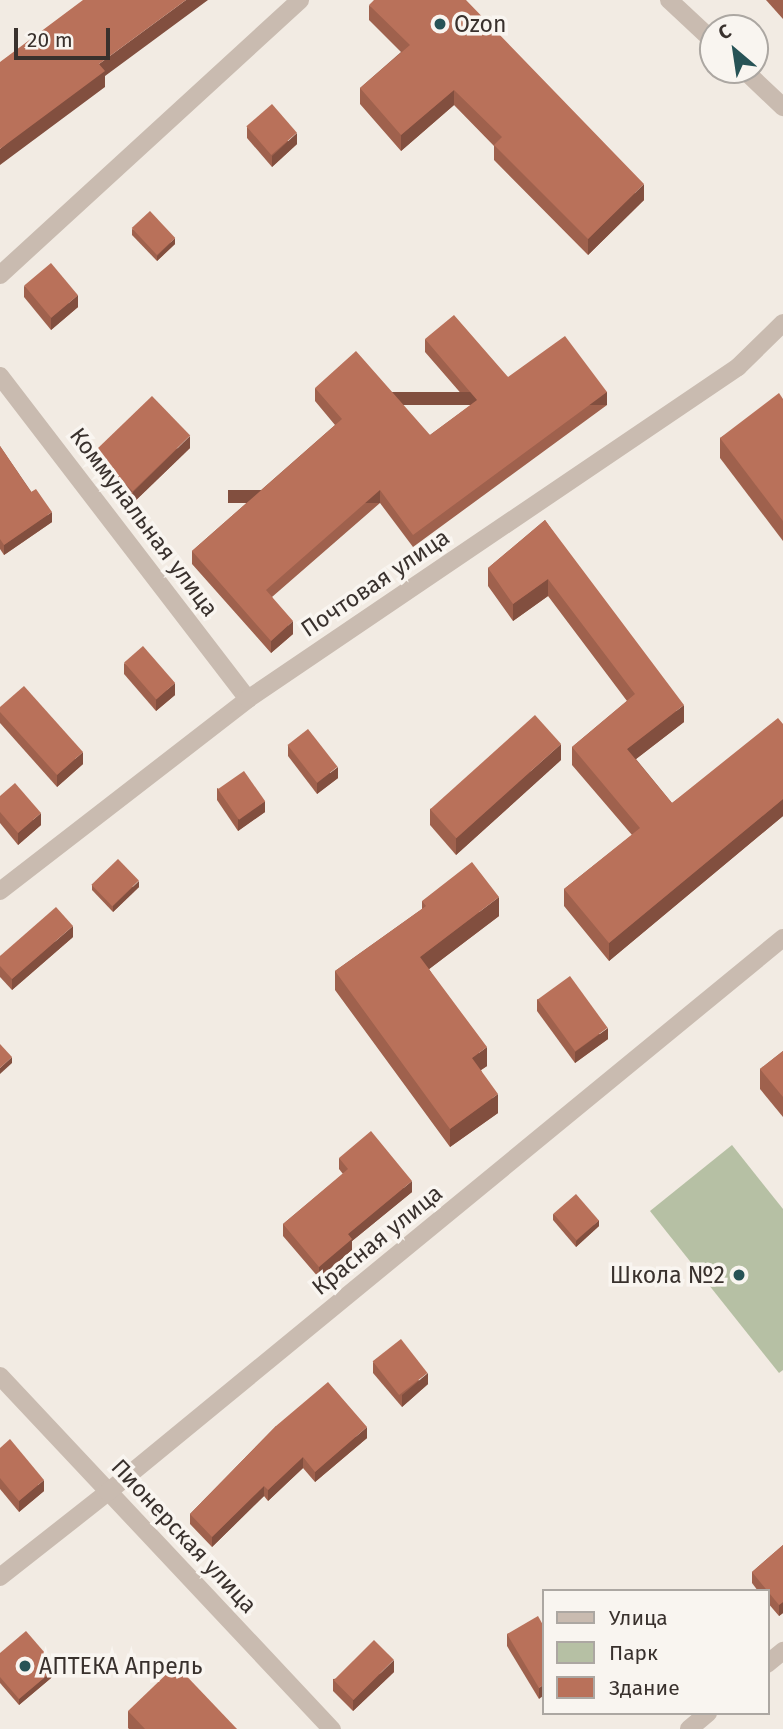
<!DOCTYPE html>
<meta charset="utf-8">
<style>
body{margin:0}
#map{position:relative;width:783px;height:1729px;overflow:hidden;background:#f2ebe3;font-family:"Fira Sans",sans-serif}
div>[style]{position:absolute}
[style*='--x']{left:calc(var(--x)*1px);top:calc(var(--y)*1px);width:calc(var(--w)*1px);rotate:calc(var(--a)*1deg)}
.green>*{inset:0;background:#b6c0a4}
.minor>*{height:18px;margin:-9px;padding:0 9px;transform-origin:9px;border-radius:9px;background:#c9bbb0}
.tertiary>*{height:18px;margin:-9px;padding:0 9px;transform-origin:9px;border-radius:9px;background:#c9bbb0}
.wall>*{inset:0;background:#9f614d}
.shaded-wall>*{inset:0;background:#824f3f;transform-origin:0 0}
.building>*{inset:0;background:#b9715a;transform-origin:0 0}
.dots>*{width:19px;height:19px;translate:-50% -50%;box-sizing:border-box;border:4px solid #f9f5f0;border-radius:50%}
span{translate:-50% -50%;white-space:nowrap;text-align:center;line-height:1.15;-webkit-text-stroke:7px #f9f5f0;paint-order:stroke}
.poi-label{font-size:23px;color:#39312d}
.left{translate:0 -50%;text-align:left}
.right{translate:-100% -50%;text-align:right}
.street-label{font-size:23px;color:#39312d}
.legend{position:absolute;left:542px;top:1589px;width:228px;height:126px;box-sizing:border-box;background:#f9f5f0;border:2px solid #aca7a2;margin:0;padding:9px 12px;list-style:none;font-size:21px;color:#39312d}
.legend li{display:flex;align-items:center;gap:14px;height:35px}
.legend b{width:35px;border:2px solid #aca7a2}
.north{position:absolute;left:699px;top:14px;width:70px;height:70px;box-sizing:border-box;background:#f9f5f0;border:2px solid #aca7a2;border-radius:50%;rotate:331deg;font-size:19px;font-weight:700;line-height:28px;text-align:center;color:#39312d}
.north::after{content:'';display:block;margin:auto;width:24px;height:32px;background:#275356;clip-path:polygon(50% 0,100% 100%,50% 72%,0 100%)}
.scale{position:absolute;left:14px;top:28px;width:96px;height:32px;box-sizing:border-box;border:4px solid #39312d;border-top:0;padding-left:9px;font-size:21px;line-height:24px;white-space:nowrap;color:#39312d;-webkit-text-stroke:5px #f9f5f0;paint-order:stroke}
</style>
<div id="map">
<div class="green">
<div style="clip-path:polygon(732px 1145px,783px 1209px,783px 1370px,779px 1373px,650px 1211px)"></div>
</div>
<div class="minor">
<div style="--x:0;--y:275;--w:407;--a:-42.5"></div>
<div style="--x:0;--y:376;--w:407;--a:52.5"></div>
<div style="--x:0;--y:891;--w:314;--a:-37.7"></div>
<div style="--x:248;--y:699;--w:592;--a:-34.12"></div>
<div style="--x:738;--y:367;--w:63;--a:-44.4"></div>
<div style="--x:0;--y:1376;--w:485;--a:46.8"></div>
<div style="--x:0;--y:1577;--w:137;--a:-38.2"></div>
<div style="--x:767;--y:1664;--w:21;--a:-39"></div>
<div style="--x:689;--y:1729;--w:25;--a:-40"></div>
</div>
<div class="tertiary">
<div style="--x:669;--y:0;--w:60;--a:43"></div>
<div style="--x:744;--y:70;--w:54;--a:43.5"></div>
<div style="--x:108;--y:1492;--w:873;--a:-39.38"></div>
</div>
<div class="wall">
<div style="clip-path:polygon(766px 0,783px 0,783px 19px)"></div>
<div style="clip-path:polygon(369px 5px,644px 200px,588px 255px,494px 160px,494px 146px,454px 105px,401px 151px,360px 104px,360px 88px,401px 52px,369px 20px)"></div>
<div style="clip-path:polygon(247px 127px,297px 144px,272px 167px,247px 138px)"></div>
<div style="clip-path:polygon(132px 229px,175px 244px,157px 261px,132px 235px)"></div>
<div style="clip-path:polygon(24px 286px,78px 307px,51px 330px,24px 297px)"></div>
<div style="clip-path:polygon(425px 339px,508px 377px,607px 405px,413px 547px,380px 503px,272px 597px,293px 634px,271px 653px,192px 564px,192px 551px,335px 425px,315px 401px,315px 388px,430px 435px,471px 405px,425px 352px)"></div>
<div style="clip-path:polygon(783px 399px,783px 541px,720px 458px,720px 438px)"></div>
<div style="clip-path:polygon(0 446px,52px 522px,4px 555px,0 549px)"></div>
<div style="clip-path:polygon(190px 448px,133px 503px,94px 463px,94px 451px)"></div>
<div style="clip-path:polygon(545px 520px,684px 722px,636px 759px,672px 803px,783px 724px,783px 816px,609px 961px,564px 906px,564px 889px,632px 835px,572px 765px,572px 747px,627px 701px,548px 596px,513px 621px,488px 586px,488px 568px)"></div>
<div style="clip-path:polygon(124px 663px,175px 695px,156px 711px,124px 674px)"></div>
<div style="clip-path:polygon(0 707px,83px 764px,57px 787px,0 723px)"></div>
<div style="clip-path:polygon(288px 745px,338px 778px,317px 794px,288px 756px)"></div>
<div style="clip-path:polygon(561px 760px,456px 855px,430px 825px,430px 809px)"></div>
<div style="clip-path:polygon(217px 788px,265px 812px,238px 831px,217px 800px)"></div>
<div style="clip-path:polygon(0 796px,41px 825px,18px 845px,0 823px)"></div>
<div style="clip-path:polygon(92px 885px,139px 887px,113px 912px,92px 890px)"></div>
<div style="clip-path:polygon(422px 901px,499px 916px,429px 969px,487px 1066px,481px 1070px,498px 1113px,450px 1147px,335px 990px,335px 971px,422px 909px)"></div>
<div style="clip-path:polygon(73px 937px,12px 990px,0 977px,0 956px)"></div>
<div style="clip-path:polygon(537px 999px,608px 1039px,575px 1063px,537px 1011px)"></div>
<div style="clip-path:polygon(783px 1051px,783px 1117px,760px 1089px,760px 1069px)"></div>
<div style="clip-path:polygon(339px 1158px,412px 1192px,352px 1241px,352px 1250px,319px 1278px,283px 1236px,283px 1224px,343px 1174px,339px 1169px)"></div>
<div style="clip-path:polygon(553px 1214px,599px 1226px,576px 1247px,553px 1220px)"></div>
<div style="clip-path:polygon(373px 1362px,428px 1384px,402px 1407px,373px 1373px)"></div>
<div style="clip-path:polygon(276px 1426px,367px 1438px,315px 1482px,303px 1468px,268px 1501px,264px 1496px,212px 1547px,190px 1524px,190px 1514px)"></div>
<div style="clip-path:polygon(0 1448px,44px 1491px,19px 1512px,0 1489px)"></div>
<div style="clip-path:polygon(783px 1545px,783px 1613px,779px 1616px,767px 1602px,767px 1591px,758px 1591px,752px 1583px,752px 1572px)"></div>
<div style="clip-path:polygon(543px 1625px,539px 1699px,507px 1646px,507px 1634px)"></div>
<div style="clip-path:polygon(0 1653px,57px 1673px,19px 1705px,0 1683px)"></div>
<div style="clip-path:polygon(394px 1672px,353px 1711px,333px 1691px,333px 1679px)"></div>
<div style="clip-path:polygon(128px 1711px,237px 1729px,129px 1729px,128px 1728px)"></div>
</div>
<div class="shaded-wall">
<div style="clip-path:polygon(186px 0,208px 0,105px 76px,105px 87px,0 165px,0 149px,99px 64px)"></div>
<div style="clip-path:polygon(454px 90px,454px 105px,401px 151px,401px 135px)"></div>
<div style="clip-path:polygon(297px 133px,297px 144px,272px 167px,272px 156px)"></div>
<div style="clip-path:polygon(644px 184px,644px 200px,588px 255px,588px 239px)"></div>
<div style="clip-path:polygon(175px 238px,175px 244px,157px 261px,157px 256px)"></div>
<div style="clip-path:polygon(78px 295px,78px 307px,51px 330px,51px 318px)"></div>
<div style="left:607px;top:392px;width:13px;height:241px;rotate:90deg"></div>
<div style="clip-path:polygon(190px 436px,190px 448px,133px 503px,133px 492px)"></div>
<div style="left:380px;top:490px;width:13px;height:152px;rotate:90deg"></div>
<div style="clip-path:polygon(52px 512px,52px 522px,4px 555px,4px 545px)"></div>
<div style="clip-path:polygon(548px 579px,548px 596px,513px 621px,513px 604px)"></div>
<div style="clip-path:polygon(293px 621px,293px 634px,271px 653px,271px 641px)"></div>
<div style="clip-path:polygon(175px 683px,175px 695px,156px 711px,156px 699px)"></div>
<div style="clip-path:polygon(684px 705px,684px 722px,627px 766px,627px 749px)"></div>
<div style="clip-path:polygon(561px 744px,561px 760px,456px 855px,456px 838px)"></div>
<div style="clip-path:polygon(83px 752px,83px 764px,57px 787px,57px 775px)"></div>
<div style="clip-path:polygon(338px 767px,338px 778px,317px 794px,317px 783px)"></div>
<div style="clip-path:polygon(783px 799px,783px 816px,609px 961px,609px 943px)"></div>
<div style="clip-path:polygon(265px 801px,265px 812px,238px 831px,238px 819px)"></div>
<div style="clip-path:polygon(41px 813px,41px 825px,18px 845px,18px 833px)"></div>
<div style="clip-path:polygon(139px 881px,139px 887px,113px 912px,113px 906px)"></div>
<div style="clip-path:polygon(499px 897px,499px 916px,420px 976px,420px 957px)"></div>
<div style="clip-path:polygon(73px 926px,73px 937px,12px 990px,12px 979px)"></div>
<div style="clip-path:polygon(608px 1028px,608px 1039px,575px 1063px,575px 1052px)"></div>
<div style="clip-path:polygon(487px 1047px,487px 1066px,472px 1076px,472px 1058px)"></div>
<div style="clip-path:polygon(12px 1057px,12px 1063px,0 1074px,0 1068px)"></div>
<div style="clip-path:polygon(498px 1094px,498px 1113px,450px 1147px,450px 1129px)"></div>
<div style="clip-path:polygon(412px 1181px,412px 1192px,352px 1241px,352px 1250px,319px 1278px,319px 1267px,348px 1234px)"></div>
<div style="clip-path:polygon(599px 1220px,599px 1226px,576px 1247px,576px 1241px)"></div>
<div style="clip-path:polygon(428px 1373px,428px 1384px,402px 1407px,402px 1395px)"></div>
<div style="clip-path:polygon(367px 1427px,367px 1438px,315px 1482px,315px 1472px)"></div>
<div style="clip-path:polygon(303px 1457px,303px 1468px,268px 1501px,268px 1490px)"></div>
<div style="clip-path:polygon(44px 1480px,44px 1491px,19px 1512px,19px 1501px)"></div>
<div style="clip-path:polygon(264px 1486px,264px 1496px,212px 1547px,212px 1537px)"></div>
<div style="clip-path:polygon(783px 1602px,783px 1613px,779px 1616px,779px 1605px)"></div>
<div style="clip-path:polygon(394px 1660px,394px 1672px,353px 1711px,353px 1700px)"></div>
<div style="clip-path:polygon(57px 1667px,57px 1673px,19px 1705px,19px 1699px)"></div>
<div style="clip-path:polygon(543px 1685px,543px 1696px,539px 1699px,539px 1688px)"></div>
</div>
<div class="building">
<div style="clip-path:polygon(83px 0,186px 0,99px 64px,105px 71px,0 149px,0 62px)"></div>
<div style="clip-path:polygon(374px 0,466px 0,644px 184px,588px 239px,494px 145px,502px 137px,454px 90px,401px 135px,360px 88px,410px 45px,369px 5px)"></div>
<div style="left:272px;top:104px;width:38px;height:34px;rotate:49deg"></div>
<div style="left:150px;top:211px;width:37px;height:25px;rotate:47deg"></div>
<div style="left:51px;top:263px;width:42px;height:35px;rotate:50deg"></div>
<div style="clip-path:polygon(454px 315px,508px 377px,565px 336px,607px 392px,413px 535px,380px 490px,266px 590px,293px 621px,271px 641px,192px 551px,342px 419px,315px 388px,356px 351px,430px 435px,477px 400px,425px 339px)"></div>
<div style="clip-path:polygon(779px 393px,783px 399px,783px 521px,720px 438px)"></div>
<div style="left:152px;top:396px;width:55px;height:80px;rotate:46deg"></div>
<div style="clip-path:polygon(0 446px,31px 492px,36px 489px,52px 512px,4px 545px,0 539px)"></div>
<div style="clip-path:polygon(545px 520px,684px 705px,627px 749px,672px 803px,778px 718px,783px 724px,783px 799px,609px 943px,564px 889px,640px 828px,572px 747px,635px 694px,548px 579px,513px 604px,488px 568px)"></div>
<div style="left:143px;top:646px;width:49px;height:25px;rotate:49deg"></div>
<div style="clip-path:polygon(24px 686px,83px 752px,57px 775px,0 712px,0 707px)"></div>
<div style="left:535px;top:715px;width:39px;height:141px;rotate:48deg"></div>
<div style="left:308px;top:729px;width:48px;height:26px;rotate:52deg"></div>
<div style="left:244px;top:771px;width:37px;height:32px;rotate:55deg"></div>
<div style="clip-path:polygon(15px 783px,41px 813px,18px 833px,0 812px,0 796px)"></div>
<div style="left:118px;top:859px;width:30px;height:37px;rotate:46deg"></div>
<div style="clip-path:polygon(472px 862px,499px 897px,420px 957px,487px 1047px,472px 1058px,498px 1094px,450px 1129px,335px 971px,426px 906px,422px 901px)"></div>
<div style="clip-path:polygon(56px 907px,73px 926px,12px 979px,0 966px,0 956px)"></div>
<div style="left:570px;top:976px;width:64px;height:40px;rotate:54deg"></div>
<div style="clip-path:polygon(0 1044px,12px 1057px,0 1068px)"></div>
<div style="clip-path:polygon(783px 1051px,783px 1097px,760px 1069px)"></div>
<div style="clip-path:polygon(371px 1131px,412px 1181px,348px 1234px,352px 1239px,319px 1267px,283px 1224px,348px 1169px,339px 1158px)"></div>
<div style="left:576px;top:1194px;width:35px;height:30px;rotate:49deg"></div>
<div style="left:401px;top:1339px;width:43px;height:36px;rotate:52deg"></div>
<div style="clip-path:polygon(328px 1382px,367px 1427px,315px 1472px,303px 1457px,268px 1490px,264px 1486px,212px 1537px,190px 1514px,276px 1426px)"></div>
<div style="clip-path:polygon(10px 1439px,44px 1480px,19px 1501px,0 1478px,0 1448px)"></div>
<div style="clip-path:polygon(783px 1545px,783px 1602px,779px 1605px,752px 1572px)"></div>
<div style="clip-path:polygon(538px 1616px,543px 1625px,543px 1685px,539px 1688px,507px 1634px)"></div>
<div style="clip-path:polygon(26px 1631px,57px 1667px,19px 1699px,0 1677px,0 1653px)"></div>
<div style="left:374px;top:1640px;width:28px;height:57px;rotate:45deg"></div>
<div style="clip-path:polygon(176px 1665px,237px 1729px,145px 1729px,128px 1711px)"></div>
</div>
<div class="dots">
<div style="left:440px;top:24px;background:#275356"></div>
<div style="left:739px;top:1275px;background:#275356"></div>
<div style="left:25px;top:1666px;background:#275356"></div>
</div>
<div class="poi-label">
<span class="left" style="left:454px;top:24px">Ozon</span>
<span class="right" style="left:725px;top:1275px">Школа №2</span>
<span class="left" style="left:39px;top:1666px">АПТЕКА Апрель</span>
</div>
<div class="street-label">
<span style="left:144px;top:522px;rotate:53deg">Коммунальная улица</span>
<span style="left:375px;top:583px;rotate:-34deg">Почтовая улица</span>
<span style="left:377px;top:1240px;rotate:-39deg">Красная улица</span>
<span style="left:184px;top:1536px;rotate:47deg">Пионерская улица</span>
</div>
<ul class="legend">
<li><b style="height:9px;background:#c9bbb0"></b>Улица</li>
<li><b style="height:19px;background:#b6c0a4"></b>Парк</li>
<li><b style="height:19px;background:#b9715a"></b>Здание</li>
</ul>
<div class="north">С</div>
<div class="scale">20 m</div>
</div>
